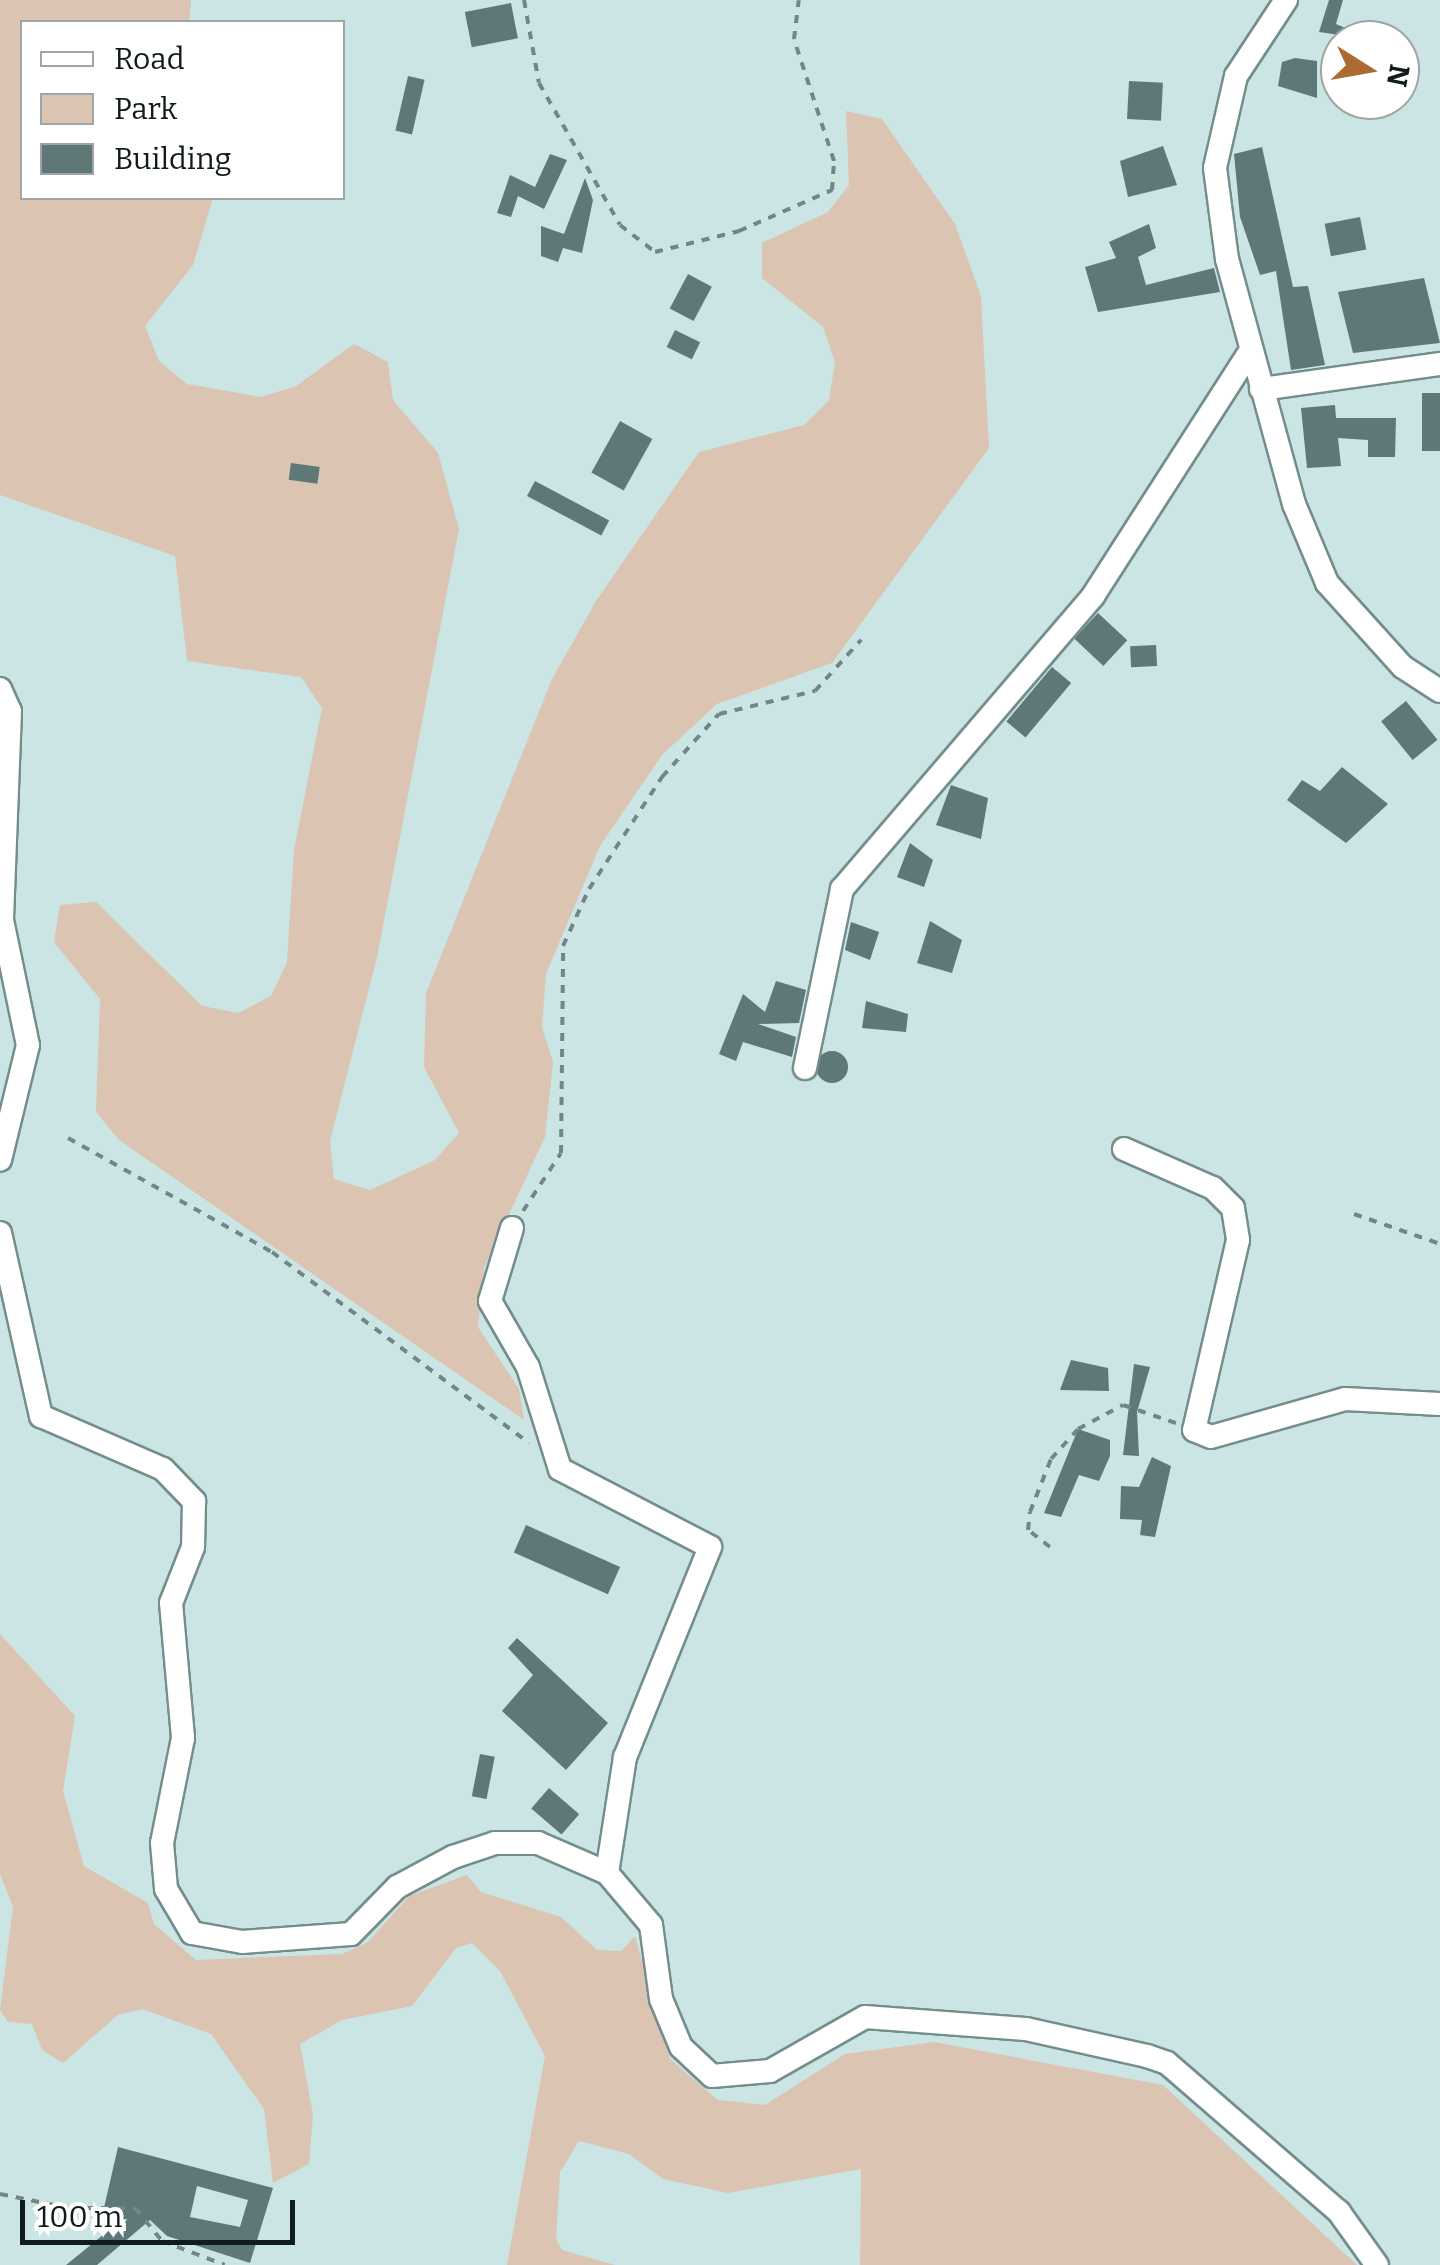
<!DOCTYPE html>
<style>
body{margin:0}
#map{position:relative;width:1440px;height:2265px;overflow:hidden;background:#cae5e4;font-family:Bitter,serif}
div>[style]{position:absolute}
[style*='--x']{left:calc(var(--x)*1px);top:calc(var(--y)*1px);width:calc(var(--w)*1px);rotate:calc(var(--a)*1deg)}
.green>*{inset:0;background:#dcc4b2}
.building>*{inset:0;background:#5e7777;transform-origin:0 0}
.round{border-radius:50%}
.path>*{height:4px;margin-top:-2px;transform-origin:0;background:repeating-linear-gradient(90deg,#738686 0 8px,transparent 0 16px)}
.roads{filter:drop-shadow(2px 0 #748d8d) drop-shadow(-2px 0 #748d8d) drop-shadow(0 2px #748d8d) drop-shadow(0 -2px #748d8d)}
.minor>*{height:22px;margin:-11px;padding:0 11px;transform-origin:11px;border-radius:11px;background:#fff}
span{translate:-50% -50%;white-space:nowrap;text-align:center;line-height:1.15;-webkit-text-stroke:8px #fff;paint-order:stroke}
.legend{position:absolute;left:20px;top:20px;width:325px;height:180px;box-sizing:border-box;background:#fff;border:2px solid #a0a4a4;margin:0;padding:12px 18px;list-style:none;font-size:30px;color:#121b1c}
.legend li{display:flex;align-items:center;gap:20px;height:50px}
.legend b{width:50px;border:2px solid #a0a4a4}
.north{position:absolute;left:1320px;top:20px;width:100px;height:100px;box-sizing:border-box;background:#fff;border:2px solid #a0a4a4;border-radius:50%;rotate:101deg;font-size:28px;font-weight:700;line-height:40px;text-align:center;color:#121b1c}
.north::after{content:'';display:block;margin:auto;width:35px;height:45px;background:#ab6b33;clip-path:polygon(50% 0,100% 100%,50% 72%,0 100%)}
.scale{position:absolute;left:20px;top:2200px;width:275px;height:45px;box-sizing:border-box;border:5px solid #121b1c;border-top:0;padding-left:12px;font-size:30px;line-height:35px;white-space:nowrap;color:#121b1c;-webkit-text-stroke:8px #fff;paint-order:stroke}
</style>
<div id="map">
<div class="green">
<div style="clip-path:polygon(0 0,191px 0,189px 22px,22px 22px,22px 198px,213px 198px,193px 265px,145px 326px,159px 361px,187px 384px,261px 397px,296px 386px,354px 344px,388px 362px,393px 400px,438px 453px,459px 529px,377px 957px,330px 1141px,334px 1179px,370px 1190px,435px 1160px,459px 1133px,424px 1067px,426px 993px,552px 679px,596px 601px,699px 452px,804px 425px,829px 400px,835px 362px,823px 327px,762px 278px,762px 243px,828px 212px,849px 185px,846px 111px,882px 119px,955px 224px,981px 296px,989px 448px,832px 663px,717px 704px,662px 755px,600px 846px,546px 974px,542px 1027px,553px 1062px,545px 1137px,484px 1268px,478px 1327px,519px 1389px,524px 1420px,119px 1140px,96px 1112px,100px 999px,54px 942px,60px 905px,96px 902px,202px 1006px,238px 1013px,271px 996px,287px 962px,294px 850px,322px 708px,301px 677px,187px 661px,175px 556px,0 495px)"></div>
<div style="clip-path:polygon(0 1634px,75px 1716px,63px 1791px,84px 1866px,148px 1903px,154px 1924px,196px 1960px,342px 1954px,368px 1942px,409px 1896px,467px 1875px,481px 1892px,561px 1917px,597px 1950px,621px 1951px,635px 1936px,670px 2059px,718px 2100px,765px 2105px,845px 2054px,934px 2042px,1163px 2085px,1357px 2265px,860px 2265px,861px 2169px,728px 2193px,663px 2179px,629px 2154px,579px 2141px,560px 2172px,556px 2239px,562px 2250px,615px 2265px,507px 2265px,545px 2056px,500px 1971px,472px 1943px,456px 1948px,412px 2006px,342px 2020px,300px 2044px,313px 2114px,309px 2164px,273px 2183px,264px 2109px,211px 2034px,142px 2009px,118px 2015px,63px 2063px,42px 2050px,32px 2024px,8px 2022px,0 2010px,13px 1907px,0 1874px)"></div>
</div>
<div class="building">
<div style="clip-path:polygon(1329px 0,1343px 0,1336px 24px,1374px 40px,1319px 32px)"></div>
<div style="left:511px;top:3px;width:36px;height:47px;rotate:79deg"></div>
<div style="clip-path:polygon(1295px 58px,1317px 61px,1317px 98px,1278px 86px,1282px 62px)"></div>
<div style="left:408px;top:76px;width:17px;height:56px;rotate:13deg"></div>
<div style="left:1129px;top:81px;width:34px;height:38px;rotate:3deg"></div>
<div style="clip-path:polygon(1163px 146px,1177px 185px,1128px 197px,1120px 161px)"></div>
<div style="clip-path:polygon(1262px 147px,1293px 287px,1308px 286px,1325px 365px,1291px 370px,1276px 271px,1260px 275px,1240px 217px,1234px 154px)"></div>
<div style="clip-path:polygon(550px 154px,567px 160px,544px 209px,518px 196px,511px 217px,497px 213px,510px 175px,535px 187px)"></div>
<div style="clip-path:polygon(585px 178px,593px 200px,582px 253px,563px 248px,558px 262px,541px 256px,541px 226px,564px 234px)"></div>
<div style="left:1360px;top:217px;width:33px;height:36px;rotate:79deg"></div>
<div style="clip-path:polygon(1149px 224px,1156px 248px,1138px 257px,1146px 285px,1214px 268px,1220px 292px,1098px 312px,1085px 267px,1116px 258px,1109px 242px)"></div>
<div style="left:688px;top:274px;width:27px;height:39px;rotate:28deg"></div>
<div style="clip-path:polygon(1424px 278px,1440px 343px,1353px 353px,1338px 292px)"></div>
<div style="left:675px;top:330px;width:28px;height:19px;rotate:26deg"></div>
<div style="left:1440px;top:393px;width:58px;height:18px;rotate:90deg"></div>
<div style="clip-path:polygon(1335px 405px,1336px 418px,1396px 418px,1395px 457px,1368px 457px,1368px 440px,1338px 438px,1341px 466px,1307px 468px,1301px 408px)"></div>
<div style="left:620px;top:421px;width:37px;height:59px;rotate:29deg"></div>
<div style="left:291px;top:463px;width:29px;height:17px;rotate:8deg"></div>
<div style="left:535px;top:481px;width:84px;height:17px;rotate:28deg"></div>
<div style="left:1098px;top:613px;width:40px;height:35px;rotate:43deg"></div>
<div style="left:1156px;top:645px;width:21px;height:26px;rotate:87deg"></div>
<div style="left:1052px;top:667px;width:25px;height:71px;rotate:40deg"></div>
<div style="left:1406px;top:701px;width:50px;height:32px;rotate:51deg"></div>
<div style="clip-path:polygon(1342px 767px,1388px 804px,1346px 843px,1287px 800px,1302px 780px,1320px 791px)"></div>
<div style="clip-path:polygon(951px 785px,988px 798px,981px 839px,936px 825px)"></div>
<div style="clip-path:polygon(910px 843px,933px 860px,924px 887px,897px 877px)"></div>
<div style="clip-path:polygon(930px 921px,962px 940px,952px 973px,917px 963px)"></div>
<div style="clip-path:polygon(851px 922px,879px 932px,870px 960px,845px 950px)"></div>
<div style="clip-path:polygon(776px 981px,806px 990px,799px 1023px,758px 1024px,796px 1037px,792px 1057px,743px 1042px,736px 1061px,719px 1054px,743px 994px,765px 1012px)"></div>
<div style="clip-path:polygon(866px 1001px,908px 1014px,906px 1032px,862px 1028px)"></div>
<div class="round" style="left:816px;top:1051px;width:32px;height:32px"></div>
<div style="clip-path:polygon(1071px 1360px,1108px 1368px,1109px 1391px,1060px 1390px)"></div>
<div style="clip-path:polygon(1134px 1364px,1150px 1367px,1137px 1412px,1139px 1456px,1123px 1455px)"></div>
<div style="clip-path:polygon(1078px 1429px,1110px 1440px,1110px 1456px,1099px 1481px,1079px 1475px,1061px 1517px,1044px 1513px)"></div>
<div style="clip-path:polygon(1152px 1457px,1171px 1466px,1155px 1537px,1140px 1535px,1142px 1520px,1120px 1519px,1121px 1486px,1139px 1487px)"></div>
<div style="left:526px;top:1525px;width:103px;height:30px;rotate:24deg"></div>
<div style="clip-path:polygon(517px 1638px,608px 1723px,566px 1770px,502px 1711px,533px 1675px,508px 1648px)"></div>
<div style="left:480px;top:1754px;width:15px;height:43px;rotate:11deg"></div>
<div style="left:549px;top:1788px;width:40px;height:27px;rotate:41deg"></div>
<div style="clip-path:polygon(evenodd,118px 2147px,273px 2188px,250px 2263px,167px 2236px,150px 2220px,97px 2265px,66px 2265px,114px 2226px,103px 2212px,118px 2147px,197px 2186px,248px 2200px,240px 2227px,190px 2217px,197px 2186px)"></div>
</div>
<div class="path">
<div style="--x:524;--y:0;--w:84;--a:79.8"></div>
<div style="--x:539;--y:83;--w:163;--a:60.3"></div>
<div style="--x:620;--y:225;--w:44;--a:37.6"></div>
<div style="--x:655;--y:252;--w:87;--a:-14"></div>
<div style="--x:739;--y:231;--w:102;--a:-23.8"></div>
<div style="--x:832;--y:190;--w:29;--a:-86"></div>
<div style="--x:834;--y:161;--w:128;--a:-108.2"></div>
<div style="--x:794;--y:39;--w:39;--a:-83"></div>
<div style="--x:68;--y:1138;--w:234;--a:29.2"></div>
<div style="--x:272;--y:1252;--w:320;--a:36.6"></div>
<div style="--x:523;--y:1211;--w:69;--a:-56.8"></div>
<div style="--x:561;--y:1153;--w:207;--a:-89.4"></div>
<div style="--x:563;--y:946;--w:63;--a:-65.5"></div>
<div style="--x:589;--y:889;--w:134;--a:-56.9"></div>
<div style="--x:662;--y:777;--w:85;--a:-47.9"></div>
<div style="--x:719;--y:714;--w:99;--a:-13.5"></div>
<div style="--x:815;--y:691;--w:69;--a:-48"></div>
<div style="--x:1354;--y:1214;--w:91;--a:19.2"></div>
<div style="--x:1050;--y:1547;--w:28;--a:-142"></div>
<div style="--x:1028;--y:1530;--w:18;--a:-84"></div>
<div style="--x:1030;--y:1512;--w:57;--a:-68.4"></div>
<div style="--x:1051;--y:1459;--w:40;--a:-48"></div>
<div style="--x:1078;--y:1429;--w:51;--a:-28.1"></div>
<div style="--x:1123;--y:1405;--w:56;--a:18.8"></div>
<div style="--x:0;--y:2194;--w:70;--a:11.5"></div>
<div style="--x:69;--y:2208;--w:66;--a:0"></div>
<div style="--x:135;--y:2208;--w:43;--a:50.7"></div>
<div style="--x:162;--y:2241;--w:67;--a:20.9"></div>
</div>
<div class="roads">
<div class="minor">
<div style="--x:1286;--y:0;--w:91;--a:123.3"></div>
<div style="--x:1236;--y:76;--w:94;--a:102.9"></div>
<div style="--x:1215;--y:168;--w:92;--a:82.5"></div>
<div style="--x:1227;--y:259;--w:254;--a:74.7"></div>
<div style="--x:1294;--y:504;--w:86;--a:67.3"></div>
<div style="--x:1327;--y:583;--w:113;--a:47.9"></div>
<div style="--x:1403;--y:667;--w:44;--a:33"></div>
<div style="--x:1261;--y:389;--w:181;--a:-8"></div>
<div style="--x:0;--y:689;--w:24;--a:66"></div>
<div style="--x:10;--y:711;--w:209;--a:92.2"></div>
<div style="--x:2;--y:920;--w:128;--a:78.3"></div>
<div style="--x:28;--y:1045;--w:118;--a:103.7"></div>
<div style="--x:805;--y:1068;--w:183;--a:-78.3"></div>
<div style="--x:842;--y:889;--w:386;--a:-49.4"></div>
<div style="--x:1093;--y:596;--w:291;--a:-57.3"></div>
<div style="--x:1124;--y:1149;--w:97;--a:23.7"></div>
<div style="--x:1213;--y:1188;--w:28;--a:45"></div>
<div style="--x:1233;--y:1208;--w:32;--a:81"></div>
<div style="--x:1238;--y:1240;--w:195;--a:103"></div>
<div style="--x:1194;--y:1430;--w:18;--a:22"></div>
<div style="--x:1211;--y:1437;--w:139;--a:-15.8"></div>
<div style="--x:1345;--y:1399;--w:95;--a:3"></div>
<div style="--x:512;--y:1228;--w:76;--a:106.8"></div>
<div style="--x:490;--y:1301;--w:76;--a:60.1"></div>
<div style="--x:528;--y:1367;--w:107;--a:72.6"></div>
<div style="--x:560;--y:1469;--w:169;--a:27.5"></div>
<div style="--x:710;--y:1547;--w:227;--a:112"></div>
<div style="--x:625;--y:1757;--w:117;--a:98.8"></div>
<div style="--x:0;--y:1233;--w:188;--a:77.4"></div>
<div style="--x:41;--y:1416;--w:133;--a:23.5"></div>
<div style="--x:163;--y:1469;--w:45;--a:45.9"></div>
<div style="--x:194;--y:1501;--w:46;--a:91.2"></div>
<div style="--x:193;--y:1547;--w:60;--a:111.4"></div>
<div style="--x:171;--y:1603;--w:136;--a:84.9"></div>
<div style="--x:183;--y:1738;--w:107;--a:101.3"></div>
<div style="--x:162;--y:1843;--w:46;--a:85"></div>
<div style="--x:166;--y:1889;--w:51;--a:59.4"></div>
<div style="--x:192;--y:1933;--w:51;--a:10.2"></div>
<div style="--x:242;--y:1942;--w:109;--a:-4.2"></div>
<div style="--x:351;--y:1934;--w:66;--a:-45.6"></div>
<div style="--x:397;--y:1887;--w:64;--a:-28.2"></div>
<div style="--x:453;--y:1857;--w:44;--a:-18.4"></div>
<div style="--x:495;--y:1843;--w:43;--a:0"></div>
<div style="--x:538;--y:1843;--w:75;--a:23.5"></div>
<div style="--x:607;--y:1873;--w:68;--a:49.8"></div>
<div style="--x:651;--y:1925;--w:75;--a:82.3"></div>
<div style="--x:661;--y:1999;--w:52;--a:67.4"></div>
<div style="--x:681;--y:2047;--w:42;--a:43.1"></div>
<div style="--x:712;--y:2076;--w:58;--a:-4.9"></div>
<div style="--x:770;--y:2071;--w:109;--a:-29.6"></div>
<div style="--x:865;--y:2017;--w:161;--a:4.3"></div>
<div style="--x:1026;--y:2029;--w:124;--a:12.6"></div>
<div style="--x:1147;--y:2056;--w:21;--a:19"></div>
<div style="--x:1167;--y:2063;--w:228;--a:40.9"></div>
<div style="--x:1339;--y:2212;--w:65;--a:54.4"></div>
</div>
</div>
<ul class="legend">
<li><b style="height:12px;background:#fff"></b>Road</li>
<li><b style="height:28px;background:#dcc4b2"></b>Park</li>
<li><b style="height:28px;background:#5e7777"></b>Building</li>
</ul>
<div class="north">N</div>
<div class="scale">100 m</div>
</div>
